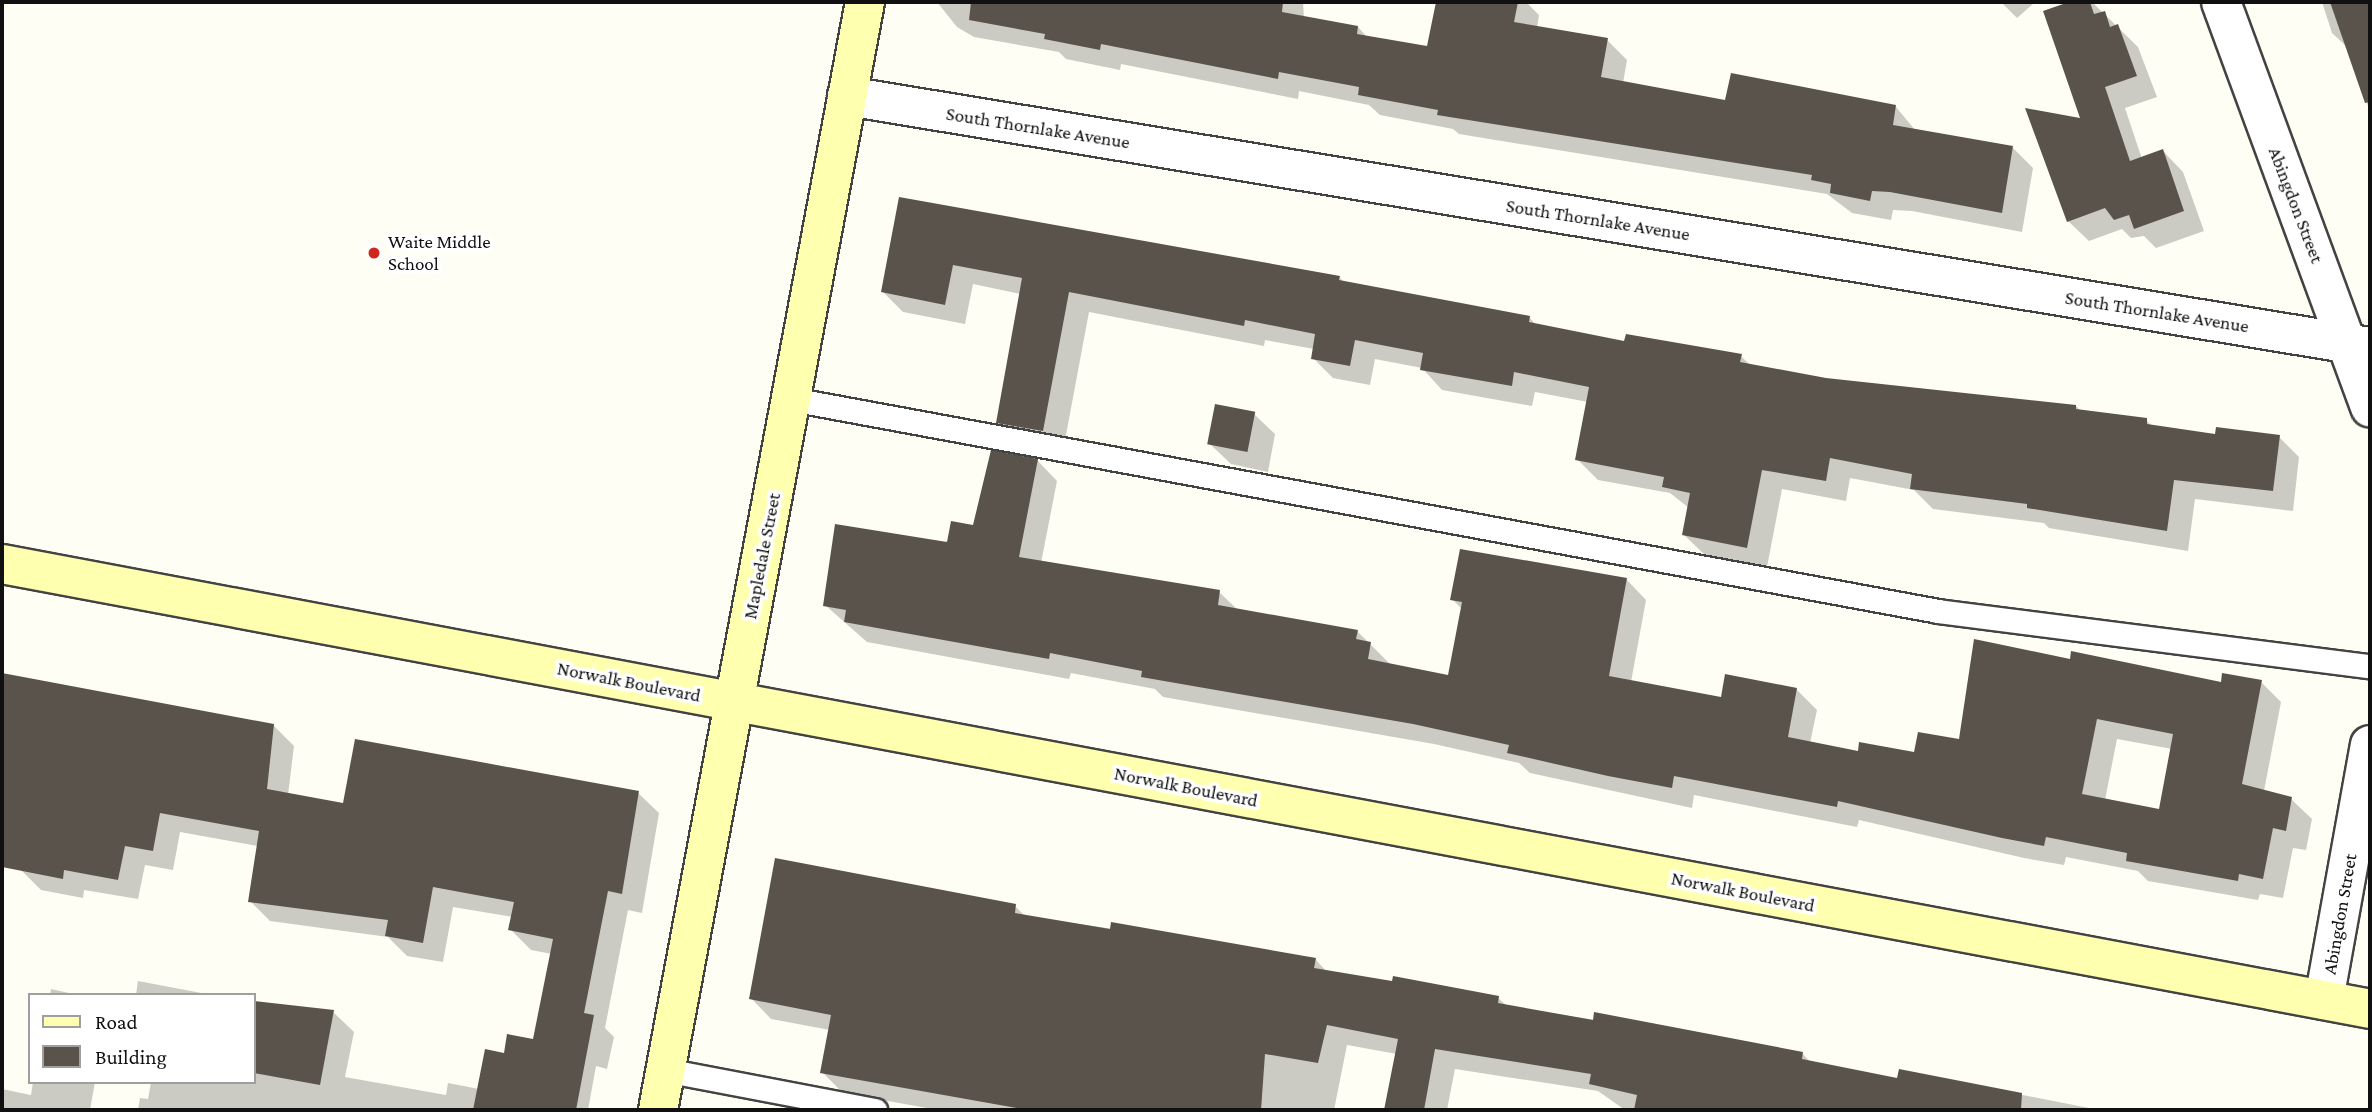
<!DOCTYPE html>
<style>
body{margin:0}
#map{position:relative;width:2372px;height:1112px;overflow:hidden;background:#fffef4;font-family:"Crimson Pro",serif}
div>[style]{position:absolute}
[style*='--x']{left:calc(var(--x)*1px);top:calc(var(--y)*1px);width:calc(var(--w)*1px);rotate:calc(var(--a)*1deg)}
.shadow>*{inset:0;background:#0003}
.building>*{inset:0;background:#5a534c;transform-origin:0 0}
.roads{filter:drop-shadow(2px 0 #434343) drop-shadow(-2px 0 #434343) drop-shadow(0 2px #434343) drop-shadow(0 -2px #434343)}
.lane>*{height:23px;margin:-11.5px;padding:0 11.5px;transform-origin:11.5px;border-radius:11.5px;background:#fff}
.street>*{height:38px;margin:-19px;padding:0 19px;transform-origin:19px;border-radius:19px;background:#fff}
.secondary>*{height:38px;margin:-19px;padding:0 19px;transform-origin:19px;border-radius:19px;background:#feffaf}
.dots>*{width:19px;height:19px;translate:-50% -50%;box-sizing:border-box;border:4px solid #fff;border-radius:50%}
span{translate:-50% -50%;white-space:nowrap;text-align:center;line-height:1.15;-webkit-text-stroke:7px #fff;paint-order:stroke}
.street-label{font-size:19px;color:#101010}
.poi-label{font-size:19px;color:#101010}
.left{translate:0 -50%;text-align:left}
.frame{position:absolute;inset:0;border:4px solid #101010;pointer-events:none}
.legend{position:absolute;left:28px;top:993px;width:228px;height:91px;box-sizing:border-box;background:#fff;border:2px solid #9f9f9f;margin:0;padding:9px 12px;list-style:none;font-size:21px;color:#101010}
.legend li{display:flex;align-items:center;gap:14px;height:35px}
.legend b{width:35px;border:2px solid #9f9f9f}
</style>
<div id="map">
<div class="shadow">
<div style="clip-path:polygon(937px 2px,1303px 2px,1304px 18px,1358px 27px,1368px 38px,1429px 48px,1437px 2px,1526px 2px,1539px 15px,1537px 28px,1607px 40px,1627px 60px,1623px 83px,1727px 102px,1896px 107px,1915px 130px,2013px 148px,2033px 168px,2022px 232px,1912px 211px,1893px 210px,1891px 220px,1852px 213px,1827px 194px,1459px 134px,1453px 129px,1380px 115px,1369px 105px,1299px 91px,1298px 99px,1121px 64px,1120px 70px,1066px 59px,1059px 52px,974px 37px,957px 27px)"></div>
<div style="clip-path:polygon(2001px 2px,2035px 2px,2017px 18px)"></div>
<div style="clip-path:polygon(2074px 2px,2092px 2px,2138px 47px,2157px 97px,2125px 108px,2142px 159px,2163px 151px,2183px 172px,2204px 231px,2156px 248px,2144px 236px,2131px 238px,2122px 229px,2089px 241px,2068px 221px,2083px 121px,2045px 12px)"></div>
<div style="clip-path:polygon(2322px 2px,2370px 2px,2370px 112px,2348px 48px,2332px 33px)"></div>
<div style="clip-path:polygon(901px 200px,1339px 277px,1345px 283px,1529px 317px,1537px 326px,1626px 343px,1741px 356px,1750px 365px,1825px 380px,2076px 406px,2081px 411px,2146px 420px,2153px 427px,2216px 436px,2279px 437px,2299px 457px,2293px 511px,2195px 499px,2188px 551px,2049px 528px,2044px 523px,1933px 509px,1914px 490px,1850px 478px,1846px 501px,1782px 489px,1767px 567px,1705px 555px,1684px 535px,1689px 508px,1670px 493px,1598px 480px,1577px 459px,1588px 402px,1535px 392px,1532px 406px,1442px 390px,1422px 368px,1375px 359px,1370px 385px,1333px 378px,1313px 358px,1314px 349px,1265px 340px,1264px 346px,1089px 312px,1063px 451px,1018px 443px,998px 422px,1021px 294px,973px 284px,965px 324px,903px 312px,883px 292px)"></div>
<div style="clip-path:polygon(1254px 414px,1275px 434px,1268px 472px,1231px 464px,1210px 444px)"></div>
<div style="clip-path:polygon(evenodd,1037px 460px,1057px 481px,1041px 563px,1219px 592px,1238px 610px,1357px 631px,1392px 666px,1450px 677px,1463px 610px,1452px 599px,1626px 579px,1646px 600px,1631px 682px,1722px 699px,1796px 689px,1817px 710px,1810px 743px,1859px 753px,1915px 754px,1960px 741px,2071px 661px,2222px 684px,2261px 682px,2281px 702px,2264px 791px,2291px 799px,2312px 819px,2306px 850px,2293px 848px,2283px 898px,2260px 894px,2258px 900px,2148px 881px,2138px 871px,2066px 857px,2064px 865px,2024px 858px,1859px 820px,1857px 827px,1694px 795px,1692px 808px,1530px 773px,1519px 763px,1434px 744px,1163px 697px,1155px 689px,1071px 673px,1069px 679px,867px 642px,825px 605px,974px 527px,1037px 460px,2117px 739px,2172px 749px,2161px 811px,2105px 800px,2117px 739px)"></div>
<div style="clip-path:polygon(2px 675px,273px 725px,294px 746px,288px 795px,344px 805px,638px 793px,659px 813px,642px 913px,628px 910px,605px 1028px,614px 1037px,607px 1069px,596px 1066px,588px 1110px,138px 1110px,140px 1098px,148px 1099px,151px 1082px,254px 1082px,254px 1002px,333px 1012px,354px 1032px,345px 1077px,446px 1095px,448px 1083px,479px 1089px,505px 1055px,535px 1041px,552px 954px,531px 950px,510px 929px,513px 917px,453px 907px,443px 962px,407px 956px,388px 937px,270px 921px,250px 901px,258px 846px,180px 832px,173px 870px,145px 865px,138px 899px,84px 890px,83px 898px,41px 890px,21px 870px,24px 854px,2px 850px)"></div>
<div style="clip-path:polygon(1015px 906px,1025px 916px,1315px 959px,1328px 973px,1498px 998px,1507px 1006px,1802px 1053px,1811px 1063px,1899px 1080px,1900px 1071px,2099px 1110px,1625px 1110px,1598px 1091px,1455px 1069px,1447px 1110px,1386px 1110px,1397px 1054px,1347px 1045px,1334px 1110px,938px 1110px,843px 1093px,822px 1072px,830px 1030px,771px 1019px,751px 998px)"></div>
<div style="clip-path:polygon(138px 981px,212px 995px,136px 995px)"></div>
<div style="clip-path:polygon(51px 989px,78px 995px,50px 995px)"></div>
<div style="clip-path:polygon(33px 1082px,95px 1082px,90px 1110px,2px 1110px,2px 1089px,31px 1095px)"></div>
</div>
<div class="building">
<div style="clip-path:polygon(971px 2px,1283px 2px,1282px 12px,1358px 26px,1357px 34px,1427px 46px,1436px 2px,1518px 2px,1514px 22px,1608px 38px,1601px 77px,1725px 100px,1731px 73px,1896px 105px,1893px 125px,2013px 146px,2002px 213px,1890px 192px,1872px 191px,1870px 201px,1830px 193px,1831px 184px,1811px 180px,1812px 175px,1437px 115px,1438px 110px,1358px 95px,1359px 87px,1279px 72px,1278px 79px,1101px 44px,1100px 50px,1044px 39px,1045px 34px,969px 20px)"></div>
<div style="clip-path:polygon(2069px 2px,2090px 2px,2094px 14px,2105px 11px,2110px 27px,2118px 24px,2137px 76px,2105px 87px,2130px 161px,2163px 149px,2184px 211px,2134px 229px,2129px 215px,2114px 220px,2105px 208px,2067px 222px,2025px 108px,2080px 118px,2043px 11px)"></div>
<div style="clip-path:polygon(2330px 2px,2370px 2px,2370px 102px,2365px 103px)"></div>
<div style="clip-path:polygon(899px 197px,1340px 276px,1339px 280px,1530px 316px,1529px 322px,1624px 341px,1626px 334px,1742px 354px,1740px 362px,1826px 378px,2076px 405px,2076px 409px,2147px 418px,2147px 424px,2215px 434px,2216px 427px,2280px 435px,2273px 491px,2174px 480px,2167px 531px,2027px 508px,2027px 504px,1910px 489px,1912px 474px,1830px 458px,1826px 481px,1762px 470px,1747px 548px,1682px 535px,1690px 493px,1662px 487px,1664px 477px,1575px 460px,1589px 387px,1514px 372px,1512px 386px,1420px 370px,1423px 353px,1355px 340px,1350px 366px,1311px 359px,1315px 334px,1245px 320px,1244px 326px,1069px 292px,1043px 431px,996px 423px,1022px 278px,953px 265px,945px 305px,881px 292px)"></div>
<div style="left:1215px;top:404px;width:41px;height:41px;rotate:11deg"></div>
<div style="clip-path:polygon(evenodd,991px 450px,1038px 459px,1019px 557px,1220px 590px,1218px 605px,1358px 630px,1356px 639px,1371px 642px,1368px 659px,1448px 675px,1462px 602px,1450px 600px,1460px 549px,1627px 578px,1609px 676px,1721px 697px,1725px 674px,1797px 688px,1788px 737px,1858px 751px,1859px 742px,1914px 752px,1918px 732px,1959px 739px,1974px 639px,2070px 659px,2071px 651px,2221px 682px,2222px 673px,2262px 680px,2242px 784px,2292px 797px,2286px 831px,2273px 828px,2263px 879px,2239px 874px,2238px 881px,2126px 861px,2127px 853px,2046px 837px,2044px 846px,2002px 838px,1838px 801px,1837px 807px,1674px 776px,1672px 788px,1608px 776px,1507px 753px,1509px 745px,1413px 724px,1141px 677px,1142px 671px,1050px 653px,1049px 659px,844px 622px,846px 610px,823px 606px,835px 524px,947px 542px,951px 521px,973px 525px,991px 450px,2097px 719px,2173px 734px,2159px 809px,2082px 794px,2097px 719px)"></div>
<div style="clip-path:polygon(2px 673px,274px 724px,267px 789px,343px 803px,355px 739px,639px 791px,622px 894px,608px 891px,584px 1013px,594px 1015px,576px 1110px,473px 1110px,485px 1049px,504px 1053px,507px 1034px,533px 1039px,553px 939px,508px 930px,514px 902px,433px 887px,423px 943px,385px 936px,388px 920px,248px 902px,259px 831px,160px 813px,153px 851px,125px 846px,118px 880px,64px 870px,63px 879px,2px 867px)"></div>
<div style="clip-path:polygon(775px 858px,1016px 904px,1015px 913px,1110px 929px,1111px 922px,1316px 958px,1314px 968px,1392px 981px,1393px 976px,1499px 996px,1498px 1003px,1593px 1020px,1594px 1012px,1803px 1052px,1802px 1059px,1897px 1078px,1899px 1069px,2022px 1093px,2021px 1110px,1634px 1110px,1637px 1095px,1589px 1084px,1591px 1074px,1435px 1049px,1424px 1110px,1384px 1110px,1398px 1039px,1327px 1025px,1318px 1063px,1265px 1054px,1261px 1110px,1028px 1110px,820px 1073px,831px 1015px,749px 999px)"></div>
<div style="clip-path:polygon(254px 1001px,334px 1010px,320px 1085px,254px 1073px)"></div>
</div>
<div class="roads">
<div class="lane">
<div style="--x:791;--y:399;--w:1166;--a:10.47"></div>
<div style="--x:1938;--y:611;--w:435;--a:7.3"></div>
<div style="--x:665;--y:1070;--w:214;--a:10.8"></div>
</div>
<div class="street">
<div style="--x:2221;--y:2;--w:432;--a:69.8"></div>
<div style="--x:847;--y:96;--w:1544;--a:9.36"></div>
<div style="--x:2324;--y:1000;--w:259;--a:-79.8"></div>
</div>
<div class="secondary">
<div style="--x:2;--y:564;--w:2409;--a:10.64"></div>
<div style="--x:658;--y:1110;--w:1127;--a:-79.42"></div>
</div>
</div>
<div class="dots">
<div style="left:374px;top:253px;background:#ce271b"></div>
</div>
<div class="street-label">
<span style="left:1038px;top:128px;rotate:9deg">South Thornlake Avenue</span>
<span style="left:2296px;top:205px;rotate:69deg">Abingdon Street</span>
<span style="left:1598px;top:220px;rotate:9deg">South Thornlake Avenue</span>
<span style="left:2157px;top:312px;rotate:9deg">South Thornlake Avenue</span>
<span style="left:762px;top:556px;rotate:-79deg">Mapledale Street</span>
<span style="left:629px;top:682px;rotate:11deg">Norwalk Boulevard</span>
<span style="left:1186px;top:787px;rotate:11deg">Norwalk Boulevard</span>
<span style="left:1743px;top:892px;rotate:11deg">Norwalk Boulevard</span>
<span style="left:2340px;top:914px;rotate:-80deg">Abingdon Street</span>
</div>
<div class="poi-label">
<span class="left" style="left:388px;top:253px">Waite Middle<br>School</span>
</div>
<div class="frame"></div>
<ul class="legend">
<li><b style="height:9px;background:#feffaf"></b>Road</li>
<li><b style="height:19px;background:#5a534c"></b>Building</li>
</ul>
</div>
